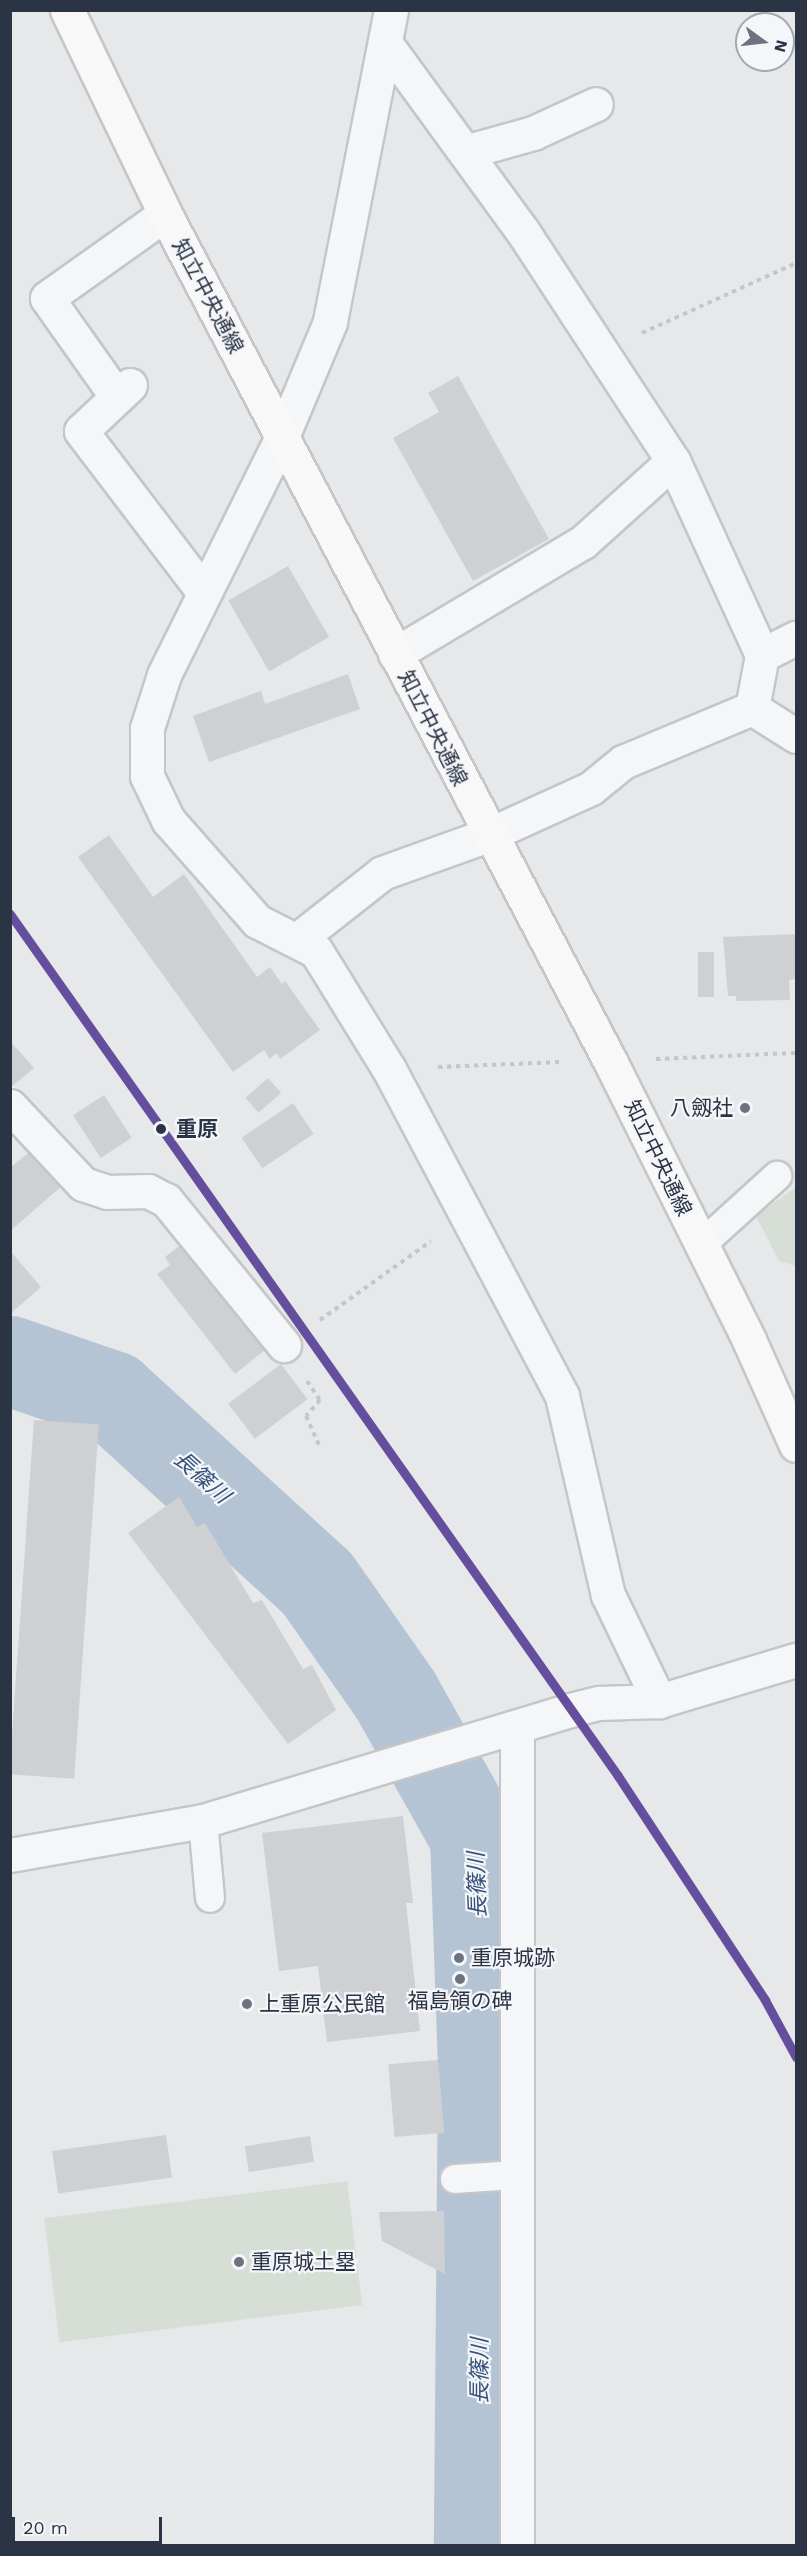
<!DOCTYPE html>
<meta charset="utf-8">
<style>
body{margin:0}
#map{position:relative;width:807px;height:2556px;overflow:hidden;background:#e6e8ea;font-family:"Work Sans","Noto Sans JP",sans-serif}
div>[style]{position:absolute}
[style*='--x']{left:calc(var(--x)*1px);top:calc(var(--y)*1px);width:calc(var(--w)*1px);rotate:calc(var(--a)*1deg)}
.green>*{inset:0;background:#d6ded6;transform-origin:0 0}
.river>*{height:90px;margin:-45px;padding:0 45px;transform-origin:45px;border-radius:45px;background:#b4c4d5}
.building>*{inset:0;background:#ced0d3;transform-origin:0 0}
.path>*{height:4px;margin-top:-2px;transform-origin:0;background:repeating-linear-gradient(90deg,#c5c6ca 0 4.5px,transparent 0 9px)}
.roads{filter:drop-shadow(2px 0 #c4c6c8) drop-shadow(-2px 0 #c4c6c8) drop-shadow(0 2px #c4c6c8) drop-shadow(0 -2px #c4c6c8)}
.lane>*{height:28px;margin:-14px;padding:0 14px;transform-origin:14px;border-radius:14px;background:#f5f6f7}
.street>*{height:33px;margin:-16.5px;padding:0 16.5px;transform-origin:16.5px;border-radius:16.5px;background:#f5f6f7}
.secondary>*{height:33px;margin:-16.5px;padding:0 16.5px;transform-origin:16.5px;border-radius:16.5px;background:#f8f8f8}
.rail-1>*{height:9px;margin:-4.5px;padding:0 4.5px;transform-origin:4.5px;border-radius:4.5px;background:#654e9e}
.dots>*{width:16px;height:16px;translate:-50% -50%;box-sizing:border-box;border:3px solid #f4f6f9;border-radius:50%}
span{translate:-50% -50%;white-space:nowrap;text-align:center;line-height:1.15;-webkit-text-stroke:4.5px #f4f6f9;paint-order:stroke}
.street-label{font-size:21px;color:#2b3445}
.poi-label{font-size:21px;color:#2b3445}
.right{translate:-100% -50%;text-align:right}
.left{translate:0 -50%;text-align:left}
.stop-label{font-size:21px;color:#2b3445;font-weight:700}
.water-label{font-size:22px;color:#34527a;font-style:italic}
.frame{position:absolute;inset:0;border:12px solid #2b3445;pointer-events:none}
.north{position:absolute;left:735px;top:12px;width:60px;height:60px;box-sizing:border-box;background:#f4f6f9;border:2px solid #a4a8b1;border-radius:50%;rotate:105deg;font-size:16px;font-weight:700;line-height:24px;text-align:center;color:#2b3445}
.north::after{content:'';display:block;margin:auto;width:21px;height:27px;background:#6c737f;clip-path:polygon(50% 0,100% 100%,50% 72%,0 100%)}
.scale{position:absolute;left:12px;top:2517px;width:150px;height:27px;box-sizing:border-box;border:3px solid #2b3445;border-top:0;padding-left:8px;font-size:18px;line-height:21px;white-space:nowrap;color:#2b3445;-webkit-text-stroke:4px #f4f6f9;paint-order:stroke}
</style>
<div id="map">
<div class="green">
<div style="clip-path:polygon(796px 1187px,796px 1266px,779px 1261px,756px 1216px)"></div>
<div style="left:347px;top:2181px;width:125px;height:305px;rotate:83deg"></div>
</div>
<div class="river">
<div style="--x:10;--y:1361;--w:108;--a:18.9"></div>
<div style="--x:112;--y:1396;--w:277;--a:42.4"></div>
<div style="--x:317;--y:1583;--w:138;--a:55"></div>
<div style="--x:396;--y:1696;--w:162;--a:60.7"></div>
<div style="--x:475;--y:1837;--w:230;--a:88"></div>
<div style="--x:483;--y:2067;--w:479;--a:90.5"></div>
</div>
<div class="building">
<div style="clip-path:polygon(458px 376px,549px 539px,473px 581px,393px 438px,439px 412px,428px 393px)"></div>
<div style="left:288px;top:566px;width:82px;height:69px;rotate:60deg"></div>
<div style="clip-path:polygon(348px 674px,360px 709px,209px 762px,193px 716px,261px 691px,265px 704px)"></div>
<div style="clip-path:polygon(109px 835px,153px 897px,184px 874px,257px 977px,270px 967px,282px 984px,285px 981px,320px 1030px,280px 1059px,276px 1053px,270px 1059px,264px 1050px,233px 1072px,78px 857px)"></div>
<div style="clip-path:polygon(796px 934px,796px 979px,789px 980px,790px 1000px,736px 1001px,736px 996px,728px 996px,723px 937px)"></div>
<div style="left:698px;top:952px;width:16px;height:45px"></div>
<div style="clip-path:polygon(10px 1041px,34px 1068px,10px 1088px)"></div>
<div style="left:268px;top:1078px;width:20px;height:30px;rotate:49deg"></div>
<div style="left:104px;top:1095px;width:51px;height:37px;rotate:57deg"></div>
<div style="left:293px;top:1103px;width:37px;height:62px;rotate:56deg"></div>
<div style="clip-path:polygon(32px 1150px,63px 1185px,10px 1231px,10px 1168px)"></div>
<div style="clip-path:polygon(183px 1243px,266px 1349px,235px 1374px,157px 1274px,170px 1265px,165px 1257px)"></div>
<div style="clip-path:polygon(12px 1253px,41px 1287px,10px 1314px,10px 1254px)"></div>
<div style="left:281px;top:1364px;width:44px;height:66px;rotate:53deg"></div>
<div style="left:34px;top:1420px;width:65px;height:355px;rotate:4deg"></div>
<div style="clip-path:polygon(179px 1497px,197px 1527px,205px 1523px,253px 1603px,262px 1600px,303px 1669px,312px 1665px,336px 1710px,288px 1744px,128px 1533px)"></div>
<div style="clip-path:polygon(403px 1816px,413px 1903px,406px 1903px,420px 2031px,327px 2042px,318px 1966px,279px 1971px,262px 1833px)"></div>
<div style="left:438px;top:2060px;width:73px;height:50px;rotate:85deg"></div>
<div style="left:166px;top:2135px;width:43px;height:115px;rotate:82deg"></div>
<div style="left:310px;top:2136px;width:26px;height:66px;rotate:81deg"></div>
<div style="clip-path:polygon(444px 2211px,445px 2274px,382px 2241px,379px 2212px)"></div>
</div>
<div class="path">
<div style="--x:642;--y:333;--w:169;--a:-24.4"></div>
<div style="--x:656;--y:1059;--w:140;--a:-2.5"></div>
<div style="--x:438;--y:1067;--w:124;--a:-2.3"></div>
<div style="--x:320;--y:1320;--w:136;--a:-35.4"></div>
<div style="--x:307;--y:1381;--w:23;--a:56"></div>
<div style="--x:320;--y:1400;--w:21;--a:131"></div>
<div style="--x:306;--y:1416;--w:32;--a:66"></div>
</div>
<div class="roads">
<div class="lane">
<div style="--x:701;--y:1245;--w:103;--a:-42.2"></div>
<div style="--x:203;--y:1821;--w:77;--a:84.8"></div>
<div style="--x:455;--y:2179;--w:62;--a:-3.7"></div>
</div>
<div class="street">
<div style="--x:391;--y:10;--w:318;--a:101.1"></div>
<div style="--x:330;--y:322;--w:125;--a:112.7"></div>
<div style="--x:282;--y:437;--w:266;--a:116.4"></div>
<div style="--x:164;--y:675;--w:56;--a:107.8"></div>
<div style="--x:147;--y:728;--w:48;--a:90"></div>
<div style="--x:147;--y:776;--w:49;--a:64.5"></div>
<div style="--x:168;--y:820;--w:135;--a:48.6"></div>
<div style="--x:257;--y:921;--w:66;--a:27"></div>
<div style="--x:316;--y:951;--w:139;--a:58.3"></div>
<div style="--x:389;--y:1069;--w:370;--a:62.1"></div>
<div style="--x:562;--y:1396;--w:204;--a:77"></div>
<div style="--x:608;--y:1595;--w:118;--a:64.3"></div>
<div style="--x:465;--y:152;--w:71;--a:-15.6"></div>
<div style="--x:533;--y:133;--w:69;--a:-24.7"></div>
<div style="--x:130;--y:385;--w:67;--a:136.8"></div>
<div style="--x:81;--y:431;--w:201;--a:52.7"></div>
<div style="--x:117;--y:397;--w:121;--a:-125.3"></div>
<div style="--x:47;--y:298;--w:145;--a:-35.4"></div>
<div style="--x:395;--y:654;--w:219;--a:-30.8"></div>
<div style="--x:583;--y:542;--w:121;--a:-42"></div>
<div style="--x:762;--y:655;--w:38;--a:-27"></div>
<div style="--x:752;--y:708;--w:52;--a:32.5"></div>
<div style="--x:297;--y:940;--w:108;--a:-38.2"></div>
<div style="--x:382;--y:873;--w:113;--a:-19.7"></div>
<div style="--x:488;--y:835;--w:113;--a:-24.5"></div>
<div style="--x:591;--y:788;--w:41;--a:-39.1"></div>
<div style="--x:623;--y:762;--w:140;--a:-22.7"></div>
<div style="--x:752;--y:708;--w:54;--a:-79.3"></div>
<div style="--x:762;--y:655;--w:213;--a:-114.6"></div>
<div style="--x:673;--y:461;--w:274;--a:-123.2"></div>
<div style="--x:523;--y:232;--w:234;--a:-126.1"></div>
<div style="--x:10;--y:1106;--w:107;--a:46.9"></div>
<div style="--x:83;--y:1184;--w:25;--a:18"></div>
<div style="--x:107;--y:1192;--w:41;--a:-1.4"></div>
<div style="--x:148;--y:1191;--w:20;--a:27"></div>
<div style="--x:166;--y:1200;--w:187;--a:50.9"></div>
<div style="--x:517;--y:1730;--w:816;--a:90"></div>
<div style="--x:10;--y:1855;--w:196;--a:-10"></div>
<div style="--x:203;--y:1821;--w:383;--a:-16.8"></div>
<div style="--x:570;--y:1710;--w:30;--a:-14"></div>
<div style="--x:599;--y:1703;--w:60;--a:-1.9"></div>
<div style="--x:659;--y:1701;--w:143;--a:-16.7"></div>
</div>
<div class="secondary">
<div style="--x:67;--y:10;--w:226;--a:64.3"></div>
<div style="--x:165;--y:214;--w:957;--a:62.28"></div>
<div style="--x:610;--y:1061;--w:312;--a:63.5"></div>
<div style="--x:749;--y:1340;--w:115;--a:65.9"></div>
</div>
</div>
<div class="rail-1">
<div style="--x:10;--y:914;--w:1055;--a:54.8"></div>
<div style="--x:618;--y:1776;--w:268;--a:56.7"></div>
<div style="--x:765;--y:2000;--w:65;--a:61.5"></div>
</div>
<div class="dots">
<div style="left:745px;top:1108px;background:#6c737f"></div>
<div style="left:161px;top:1129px;background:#2b3445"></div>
<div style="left:459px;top:1958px;background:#6c737f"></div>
<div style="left:460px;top:1979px;background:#6c737f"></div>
<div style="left:247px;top:2004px;background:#6c737f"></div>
<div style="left:239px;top:2262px;background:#6c737f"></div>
</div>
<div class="street-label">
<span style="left:208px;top:296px;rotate:62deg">知立中央通線</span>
<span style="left:433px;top:728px;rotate:63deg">知立中央通線</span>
<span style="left:658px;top:1158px;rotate:64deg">知立中央通線</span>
</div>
<div class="poi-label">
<span class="right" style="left:733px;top:1108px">八劔社</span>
<span class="left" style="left:471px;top:1958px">重原城跡</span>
<span style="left:460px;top:2001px">福島領の碑</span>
<span class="left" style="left:259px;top:2004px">上重原公民館</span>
<span class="left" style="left:251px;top:2262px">重原城土塁</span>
</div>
<div class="stop-label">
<span class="left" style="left:176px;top:1129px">重原</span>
</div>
<div class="water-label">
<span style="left:202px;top:1477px;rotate:42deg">長篠川</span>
<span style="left:477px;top:1885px;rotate:-92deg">長篠川</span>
<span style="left:480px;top:2371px;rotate:-90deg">長篠川</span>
</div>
<div class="frame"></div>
<div class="north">N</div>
<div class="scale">20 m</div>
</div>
